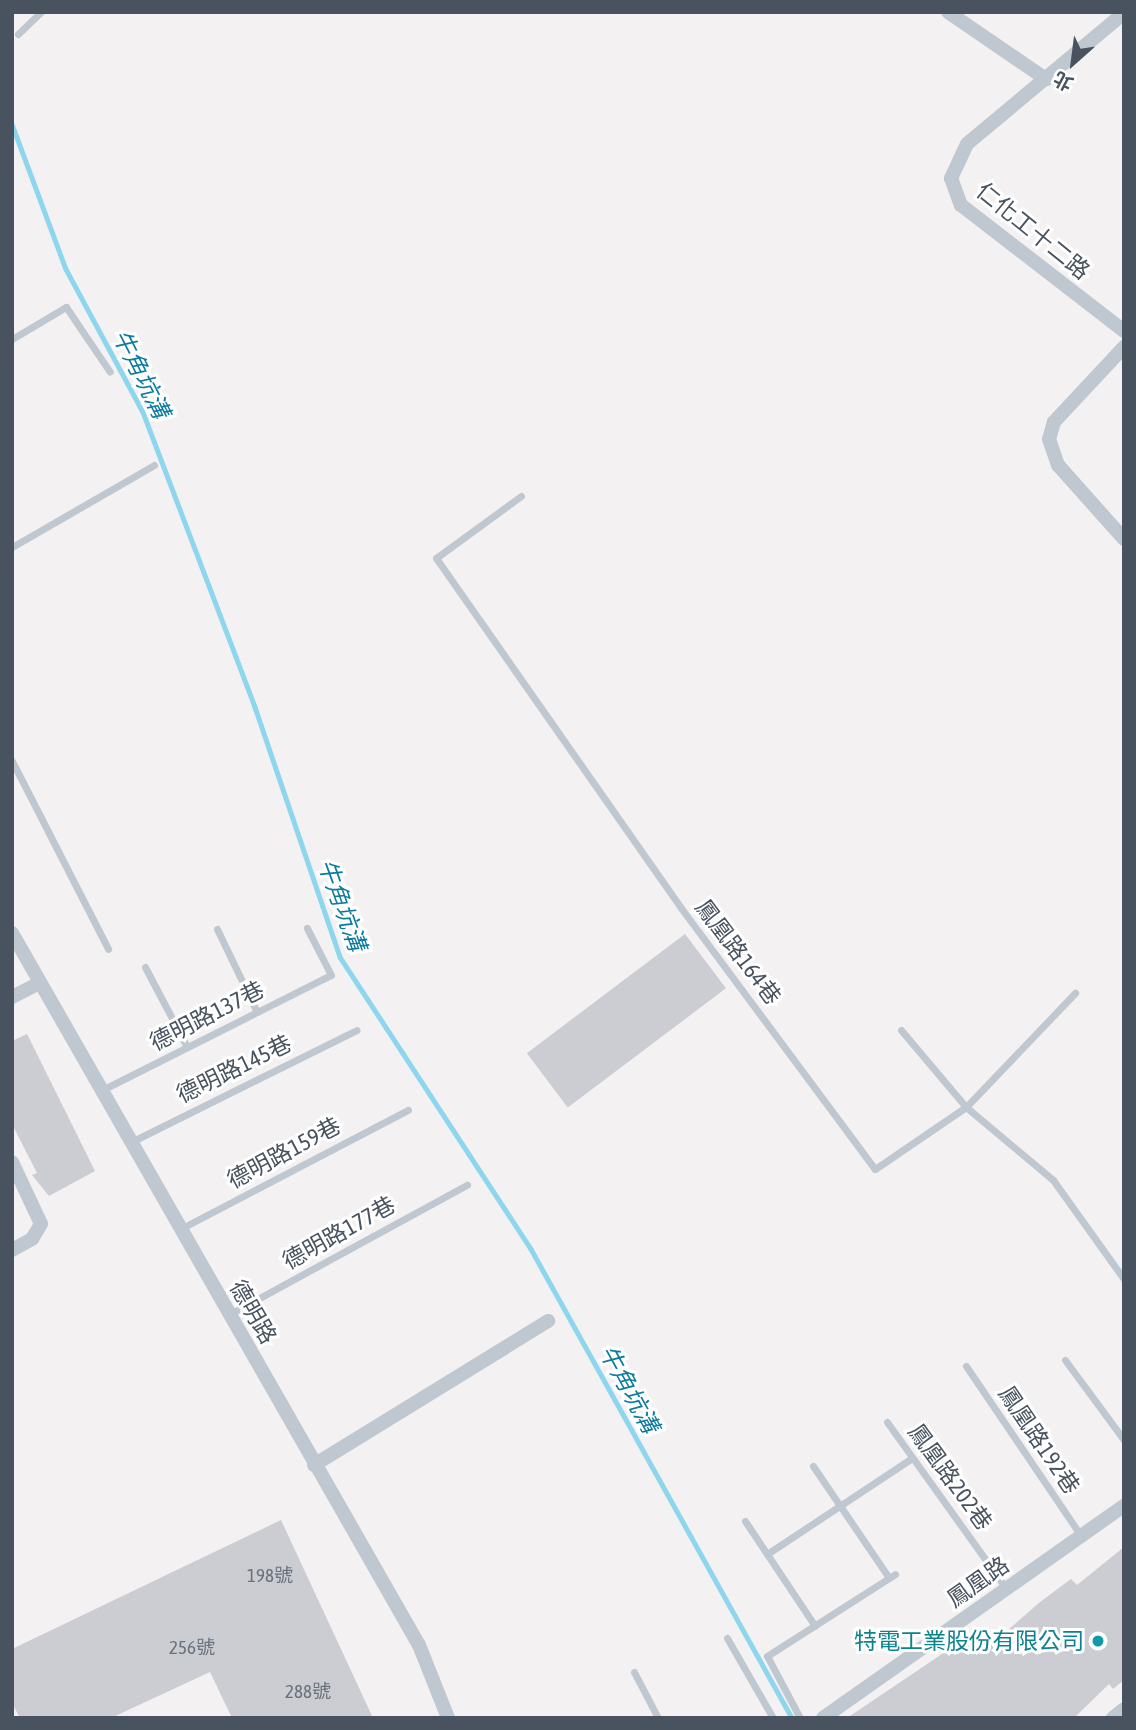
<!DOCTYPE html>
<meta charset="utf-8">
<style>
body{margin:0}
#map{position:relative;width:1136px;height:1730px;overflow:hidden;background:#f3f1f1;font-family:"Asap Condensed","Noto Sans TC",sans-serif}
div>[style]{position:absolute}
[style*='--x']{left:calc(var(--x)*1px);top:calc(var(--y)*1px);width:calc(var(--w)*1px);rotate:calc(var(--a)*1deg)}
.stream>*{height:4.5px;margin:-2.25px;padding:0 2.25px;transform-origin:2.25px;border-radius:2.25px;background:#8dd6ed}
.building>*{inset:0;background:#cbcdd3;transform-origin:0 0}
.service>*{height:7px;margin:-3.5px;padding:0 3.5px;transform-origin:3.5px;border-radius:3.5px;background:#bfc8d0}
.minor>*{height:14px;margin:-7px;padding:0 7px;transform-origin:7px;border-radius:7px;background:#bfc8d0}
.dots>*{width:19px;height:19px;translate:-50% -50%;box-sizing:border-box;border:4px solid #fff;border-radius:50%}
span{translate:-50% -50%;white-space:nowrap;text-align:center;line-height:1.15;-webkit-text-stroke:6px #fff;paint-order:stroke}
.number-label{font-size:19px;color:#69727c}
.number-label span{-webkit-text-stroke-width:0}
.street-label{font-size:23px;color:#48535f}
.culture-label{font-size:23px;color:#0d838f}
.right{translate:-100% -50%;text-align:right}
.water-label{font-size:24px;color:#0c7b9e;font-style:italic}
.frame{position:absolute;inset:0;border:14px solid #48535f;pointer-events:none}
.north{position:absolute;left:1038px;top:28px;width:70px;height:70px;-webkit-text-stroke:5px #fff;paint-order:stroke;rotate:208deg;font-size:19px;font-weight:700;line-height:28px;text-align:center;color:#48535f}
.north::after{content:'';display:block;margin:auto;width:24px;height:32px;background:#48535f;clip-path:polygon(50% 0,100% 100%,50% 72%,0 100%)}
</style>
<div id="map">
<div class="stream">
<div style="--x:12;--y:124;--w:155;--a:69.6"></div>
<div style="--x:66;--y:269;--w:162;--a:61.7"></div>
<div style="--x:143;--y:412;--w:316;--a:69.2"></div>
<div style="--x:255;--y:707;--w:264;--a:71.2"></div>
<div style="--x:340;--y:957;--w:349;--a:56.8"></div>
<div style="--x:531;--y:1249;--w:537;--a:60.9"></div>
</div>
<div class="building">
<div style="left:685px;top:934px;width:68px;height:198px;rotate:53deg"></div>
<div style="clip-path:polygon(27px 1034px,95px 1171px,49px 1196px,32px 1175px,37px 1173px,12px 1124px,12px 1041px)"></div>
<div style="clip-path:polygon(281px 1520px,373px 1718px,232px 1718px,210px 1672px,111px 1718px,20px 1718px,12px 1703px,12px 1649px)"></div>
<div style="clip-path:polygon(1124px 1547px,1124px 1680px,1113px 1689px,1109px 1684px,1074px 1718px,847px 1718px,979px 1629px,991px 1645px,1040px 1602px,1071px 1579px,1077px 1585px)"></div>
</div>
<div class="service">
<div style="--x:18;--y:34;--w:32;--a:-44"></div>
<div style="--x:12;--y:339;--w:63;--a:-30.7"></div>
<div style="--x:66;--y:307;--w:78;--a:55.9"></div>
<div style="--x:521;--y:496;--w:105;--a:143.9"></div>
<div style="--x:436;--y:558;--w:427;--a:55"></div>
<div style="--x:681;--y:908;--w:325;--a:53.4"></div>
<div style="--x:875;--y:1169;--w:110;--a:-34.3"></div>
<div style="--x:966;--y:1107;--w:114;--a:40"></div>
<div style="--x:1053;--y:1180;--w:122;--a:54.4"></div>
<div style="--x:12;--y:547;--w:164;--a:-30"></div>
<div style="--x:12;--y:761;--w:211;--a:62.9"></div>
<div style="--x:217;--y:929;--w:92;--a:64.3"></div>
<div style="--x:145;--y:967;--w:90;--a:62.3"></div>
<div style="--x:901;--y:1030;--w:101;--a:49.8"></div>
<div style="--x:966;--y:1107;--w:158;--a:-46.3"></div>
<div style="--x:100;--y:1091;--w:258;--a:-26.7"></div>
<div style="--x:331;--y:975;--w:53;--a:-117.1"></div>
<div style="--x:129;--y:1143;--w:254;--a:-26.4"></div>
<div style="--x:182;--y:1228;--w:255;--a:-27.6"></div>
<div style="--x:230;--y:1314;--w:270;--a:-28.6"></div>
<div style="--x:1065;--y:1360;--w:99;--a:53.6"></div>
<div style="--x:966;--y:1366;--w:205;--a:55.9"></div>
<div style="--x:887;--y:1422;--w:204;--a:54.4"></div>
<div style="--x:813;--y:1466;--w:135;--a:55.8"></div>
<div style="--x:745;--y:1521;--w:126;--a:56.3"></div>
<div style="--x:767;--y:1554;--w:174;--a:-33.5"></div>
<div style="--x:727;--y:1638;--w:92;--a:60.1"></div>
<div style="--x:634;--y:1672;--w:52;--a:62.4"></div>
<div style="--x:800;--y:1718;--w:70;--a:-118"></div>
<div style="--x:767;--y:1656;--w:152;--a:-32.6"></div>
</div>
<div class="minor">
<div style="--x:948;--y:12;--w:119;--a:34.4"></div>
<div style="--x:1124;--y:13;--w:204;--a:140.2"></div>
<div style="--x:967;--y:144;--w:38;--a:115"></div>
<div style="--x:951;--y:178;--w:29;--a:70"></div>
<div style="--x:961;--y:205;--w:206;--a:37.7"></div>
<div style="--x:1124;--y:347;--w:103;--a:133"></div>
<div style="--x:1054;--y:422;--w:18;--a:106"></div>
<div style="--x:1049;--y:439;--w:28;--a:71"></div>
<div style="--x:1058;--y:465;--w:99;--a:48.3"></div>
<div style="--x:12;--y:933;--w:820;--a:60.25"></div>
<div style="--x:419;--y:1645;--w:79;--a:68.3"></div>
<div style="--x:12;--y:997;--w:30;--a:-27"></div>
<div style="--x:12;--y:1162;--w:68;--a:64.9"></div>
<div style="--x:41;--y:1224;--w:17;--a:121"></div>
<div style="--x:32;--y:1239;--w:23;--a:151"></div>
<div style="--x:314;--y:1465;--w:275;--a:-31.6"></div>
<div style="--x:823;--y:1718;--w:368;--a:-35.2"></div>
<div style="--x:1113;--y:1718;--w:14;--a:-39"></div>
</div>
<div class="dots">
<div style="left:1098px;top:1641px;background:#0f9aa8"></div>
</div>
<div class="number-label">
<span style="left:270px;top:1576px">198號</span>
<span style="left:192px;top:1648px">256號</span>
<span style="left:308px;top:1692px">288號</span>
</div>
<div class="street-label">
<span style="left:1033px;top:231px;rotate:39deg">仁化工十二路</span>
<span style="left:738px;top:952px;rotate:53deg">鳳凰路164巷</span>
<span style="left:207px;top:1016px;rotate:-27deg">德明路137巷</span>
<span style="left:234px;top:1069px;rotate:-26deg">德明路145巷</span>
<span style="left:284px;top:1153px;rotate:-28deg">德明路159巷</span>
<span style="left:339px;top:1233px;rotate:-29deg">德明路177巷</span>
<span style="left:253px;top:1312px;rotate:60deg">德明路</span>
<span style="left:1039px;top:1440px;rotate:56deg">鳳凰路192巷</span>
<span style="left:950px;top:1477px;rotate:54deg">鳳凰路202巷</span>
<span style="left:978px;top:1582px;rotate:-35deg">鳳凰路</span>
</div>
<div class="culture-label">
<span class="right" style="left:1084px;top:1641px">特電工業股份有限公司</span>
</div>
<div class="water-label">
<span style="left:141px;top:374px;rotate:63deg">牛角坑溝</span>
<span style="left:342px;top:905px;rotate:70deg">牛角坑溝</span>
<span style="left:629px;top:1389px;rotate:61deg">牛角坑溝</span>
</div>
<div class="frame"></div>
<div class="north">北</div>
</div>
